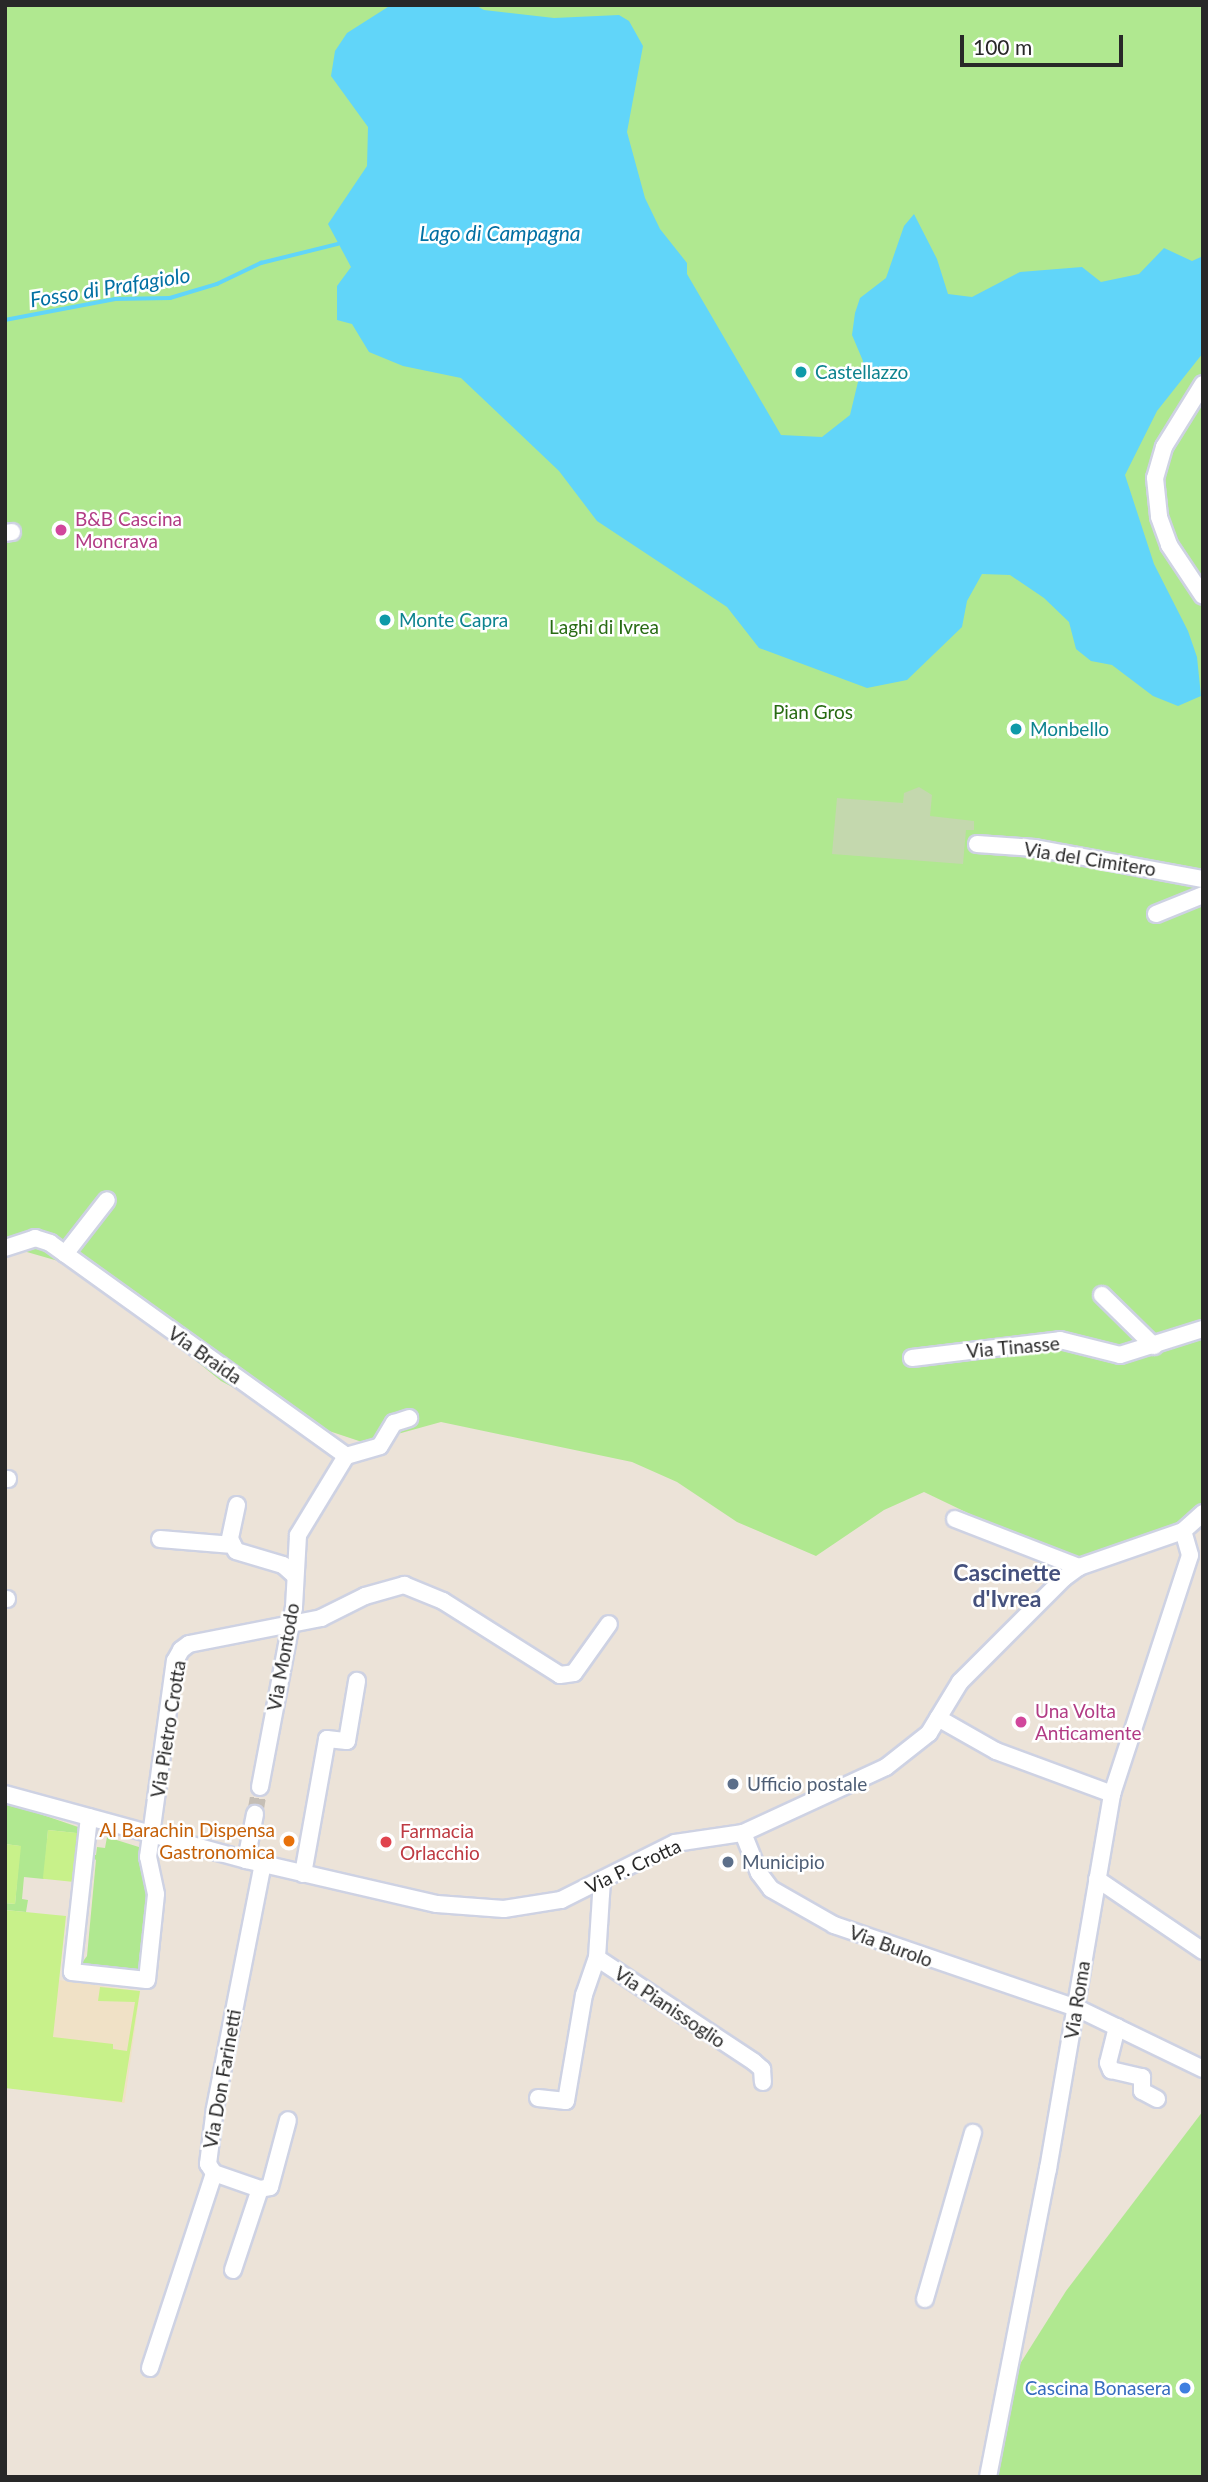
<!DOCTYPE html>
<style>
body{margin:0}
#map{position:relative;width:1208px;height:2482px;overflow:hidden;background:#ece3d8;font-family:Lato,sans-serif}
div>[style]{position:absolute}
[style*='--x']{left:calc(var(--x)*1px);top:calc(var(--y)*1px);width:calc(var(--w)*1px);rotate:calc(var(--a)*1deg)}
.education>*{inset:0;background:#f0e1c6;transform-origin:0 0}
.green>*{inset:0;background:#b0e890}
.cemetery>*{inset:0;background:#c4d8ae}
.pitch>*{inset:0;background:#c8f18a;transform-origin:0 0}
.water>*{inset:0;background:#61d5f9}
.stream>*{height:3.5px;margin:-1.75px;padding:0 1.75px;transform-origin:1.75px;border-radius:1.75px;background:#61d5f9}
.minor-tunnel>*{height:16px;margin-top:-8px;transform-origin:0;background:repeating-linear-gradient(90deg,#c5beb5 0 16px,transparent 0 24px)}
.roads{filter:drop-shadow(2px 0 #ced2e3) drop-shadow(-2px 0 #ced2e3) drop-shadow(0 2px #ced2e3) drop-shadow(0 -2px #ced2e3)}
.minor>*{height:16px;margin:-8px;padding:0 8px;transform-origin:8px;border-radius:8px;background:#fff}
.dots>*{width:19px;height:19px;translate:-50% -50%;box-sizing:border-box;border:4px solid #fff;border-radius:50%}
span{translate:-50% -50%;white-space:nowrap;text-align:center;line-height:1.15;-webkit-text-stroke:5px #fff;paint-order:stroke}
.culture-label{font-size:19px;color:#0d838f}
.left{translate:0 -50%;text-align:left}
.hotel-label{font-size:19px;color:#b23c85}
.park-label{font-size:19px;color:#286b13}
.street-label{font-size:19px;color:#282828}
.service-label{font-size:19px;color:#4e5e75}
.food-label{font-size:19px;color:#c56008}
.right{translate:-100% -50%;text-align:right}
.health-label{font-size:19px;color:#be3a42}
.shop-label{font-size:19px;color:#366cbe}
.water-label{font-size:21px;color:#0270a3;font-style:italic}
.quarter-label{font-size:23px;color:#45517d;font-weight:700}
.frame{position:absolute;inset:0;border:7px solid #282828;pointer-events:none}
.scale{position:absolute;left:960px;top:35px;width:163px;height:32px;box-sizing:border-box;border:4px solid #282828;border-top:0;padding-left:9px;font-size:21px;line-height:24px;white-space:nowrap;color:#282828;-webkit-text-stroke:5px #fff;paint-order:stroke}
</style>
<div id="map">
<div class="education">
<div style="left:59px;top:1980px;width:82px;height:113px;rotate:8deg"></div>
</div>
<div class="green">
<div style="clip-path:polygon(5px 5px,1203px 5px,1203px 1526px,1061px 1581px,997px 1527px,924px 1492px,884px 1510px,816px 1556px,737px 1522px,677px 1482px,632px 1462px,441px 1422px,365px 1443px,290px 1418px,221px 1381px,79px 1267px,13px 1248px,5px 1251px)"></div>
<div style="clip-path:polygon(5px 1802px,81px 1828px,76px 1882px,72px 1881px,76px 1833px,48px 1830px,44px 1879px,24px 1877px,22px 1899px,28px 1900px,26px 1912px,5px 1910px,5px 1903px,15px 1904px,20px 1846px,5px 1844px)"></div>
<div style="clip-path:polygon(107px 1837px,142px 1848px,152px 1885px,143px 1972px,81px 1964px,87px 1956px,96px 1860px,89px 1855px,96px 1855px,97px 1847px,105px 1848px)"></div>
<div style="clip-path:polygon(1203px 2111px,1203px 2477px,982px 2477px,996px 2402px,1066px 2291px)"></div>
</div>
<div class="cemetery">
<div style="clip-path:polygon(919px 787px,932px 795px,930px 816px,974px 821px,974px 830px,966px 830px,963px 864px,832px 854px,837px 798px,903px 803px,904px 793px)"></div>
</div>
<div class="pitch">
<div style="left:48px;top:1830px;width:29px;height:49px;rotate:6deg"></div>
<div style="clip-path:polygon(5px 1844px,21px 1846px,15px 1904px,5px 1903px)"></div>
<div style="clip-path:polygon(5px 1910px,66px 1916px,53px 2037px,113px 2044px,113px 2049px,127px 2051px,135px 2002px,98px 2001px,100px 1987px,140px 1991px,122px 2102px,5px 2088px)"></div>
</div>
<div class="water">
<div style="clip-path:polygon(391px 5px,475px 5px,484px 10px,554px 18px,619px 15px,629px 21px,643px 46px,627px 132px,645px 198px,660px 229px,687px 263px,687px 274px,781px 435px,822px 437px,850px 415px,863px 361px,852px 335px,855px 313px,860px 298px,886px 278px,904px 226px,914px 214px,937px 259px,948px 294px,972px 297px,1020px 272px,1082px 267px,1101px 282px,1139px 274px,1164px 248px,1192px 261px,1203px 256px,1203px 353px,1157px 411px,1125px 475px,1154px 564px,1188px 631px,1197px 657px,1201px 696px,1178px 706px,1153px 696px,1112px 665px,1091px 661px,1076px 649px,1069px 622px,1044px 598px,1010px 575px,982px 574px,967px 601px,962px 627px,907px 680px,867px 688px,759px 648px,727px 607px,597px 521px,559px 471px,461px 378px,403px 366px,369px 352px,352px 324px,337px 320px,337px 286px,351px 267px,328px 224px,367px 166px,368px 127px,331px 76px,335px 51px,347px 33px)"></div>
</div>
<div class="stream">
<div style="--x:5;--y:320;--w:112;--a:-10.8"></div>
<div style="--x:115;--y:299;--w:55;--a:-1"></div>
<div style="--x:170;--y:298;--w:49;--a:-16.6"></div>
<div style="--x:217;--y:284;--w:49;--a:-25.5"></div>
<div style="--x:261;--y:263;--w:79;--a:-13.9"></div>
</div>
<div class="minor-tunnel">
<div style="--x:255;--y:1814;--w:27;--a:-80"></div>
</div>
<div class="roads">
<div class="minor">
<div style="--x:1203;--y:384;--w:74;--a:121.8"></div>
<div style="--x:1164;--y:447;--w:32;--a:106"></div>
<div style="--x:1155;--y:478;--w:39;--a:84"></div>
<div style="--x:1159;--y:517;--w:30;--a:70"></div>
<div style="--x:1169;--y:545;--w:61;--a:56.3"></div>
<div style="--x:5;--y:533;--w:7;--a:-8"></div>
<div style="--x:977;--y:844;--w:58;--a:3.9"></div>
<div style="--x:1035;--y:848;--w:171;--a:10.5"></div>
<div style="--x:1156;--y:914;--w:51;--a:-22"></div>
<div style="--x:5;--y:1248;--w:32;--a:-18"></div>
<div style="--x:35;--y:1238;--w:16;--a:18"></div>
<div style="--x:50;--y:1243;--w:365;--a:35.7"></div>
<div style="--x:65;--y:1254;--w:68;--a:-52.1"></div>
<div style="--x:1102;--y:1295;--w:73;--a:44.4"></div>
<div style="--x:912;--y:1358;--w:149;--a:-6.9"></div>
<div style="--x:1060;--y:1340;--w:62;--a:14"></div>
<div style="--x:1120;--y:1355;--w:87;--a:-17.4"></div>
<div style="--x:346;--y:1456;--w:35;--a:-16"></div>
<div style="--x:380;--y:1446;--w:27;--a:-59"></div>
<div style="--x:394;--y:1423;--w:16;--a:-18"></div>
<div style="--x:5;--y:1479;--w:3;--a:0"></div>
<div style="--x:237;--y:1505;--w:35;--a:102"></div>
<div style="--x:230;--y:1539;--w:13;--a:63"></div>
<div style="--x:236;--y:1551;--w:49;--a:16.6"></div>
<div style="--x:283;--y:1565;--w:15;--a:42"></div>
<div style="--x:955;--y:1519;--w:133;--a:21.2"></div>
<div style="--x:160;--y:1539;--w:73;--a:4.7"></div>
<div style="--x:5;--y:1599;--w:2;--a:0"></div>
<div style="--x:938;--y:1718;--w:67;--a:29.6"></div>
<div style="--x:996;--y:1751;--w:124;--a:20.3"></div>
<div style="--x:260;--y:1787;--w:183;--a:-79.3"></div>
<div style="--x:294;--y:1607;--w:72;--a:-86.8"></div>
<div style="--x:298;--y:1535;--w:92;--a:-58.7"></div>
<div style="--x:5;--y:1794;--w:250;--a:15.3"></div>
<div style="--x:246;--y:1860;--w:196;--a:13"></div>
<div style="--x:437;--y:1904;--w:67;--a:4.3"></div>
<div style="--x:504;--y:1909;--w:58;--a:-9"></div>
<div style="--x:561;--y:1900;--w:127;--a:-26.6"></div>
<div style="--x:675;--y:1843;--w:69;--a:-8.4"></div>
<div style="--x:743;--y:1833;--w:157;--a:-24.8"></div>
<div style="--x:886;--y:1767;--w:55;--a:-38.3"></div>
<div style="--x:929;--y:1733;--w:60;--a:-58.7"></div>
<div style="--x:960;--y:1682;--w:147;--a:-45"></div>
<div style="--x:1064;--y:1578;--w:19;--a:-36"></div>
<div style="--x:1079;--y:1567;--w:110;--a:-19.1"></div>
<div style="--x:1183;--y:1531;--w:27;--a:-42"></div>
<div style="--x:89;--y:1817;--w:156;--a:96.3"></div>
<div style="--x:72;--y:1972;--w:75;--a:6.1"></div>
<div style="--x:147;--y:1980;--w:86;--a:-84"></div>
<div style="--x:156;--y:1894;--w:38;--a:-102"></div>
<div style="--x:148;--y:1857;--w:198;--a:-82.2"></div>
<div style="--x:175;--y:1661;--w:13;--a:-61"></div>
<div style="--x:181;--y:1650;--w:10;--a:-37"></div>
<div style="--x:189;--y:1644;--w:135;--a:-11.1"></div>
<div style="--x:321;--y:1618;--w:49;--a:-26.6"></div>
<div style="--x:365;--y:1596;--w:41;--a:-15.8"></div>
<div style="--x:404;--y:1585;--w:42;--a:22.3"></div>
<div style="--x:443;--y:1601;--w:138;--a:32.3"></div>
<div style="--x:560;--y:1675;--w:14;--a:-8"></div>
<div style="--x:574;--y:1673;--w:60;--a:-54.5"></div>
<div style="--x:743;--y:1833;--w:43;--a:68.2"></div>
<div style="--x:759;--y:1873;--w:20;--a:53"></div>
<div style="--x:771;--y:1889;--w:73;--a:29.7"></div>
<div style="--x:834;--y:1925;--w:257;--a:18.9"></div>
<div style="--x:1077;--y:2008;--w:140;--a:25.8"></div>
<div style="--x:246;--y:1860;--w:47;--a:-78.9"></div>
<div style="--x:303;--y:1874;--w:137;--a:-79.9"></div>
<div style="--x:327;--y:1739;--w:20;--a:6"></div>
<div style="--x:347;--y:1741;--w:61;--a:-80.5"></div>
<div style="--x:1097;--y:1879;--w:128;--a:34.2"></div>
<div style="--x:602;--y:1880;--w:78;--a:93.7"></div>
<div style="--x:597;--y:1958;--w:188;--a:33.5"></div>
<div style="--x:754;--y:2062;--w:11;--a:41"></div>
<div style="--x:762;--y:2069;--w:13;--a:86"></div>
<div style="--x:1117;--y:2027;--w:37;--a:104"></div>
<div style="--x:1108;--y:2063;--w:8;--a:67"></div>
<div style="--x:1111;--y:2070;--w:32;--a:13"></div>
<div style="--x:1142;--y:2077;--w:14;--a:90"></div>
<div style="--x:1142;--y:2091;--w:17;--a:28"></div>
<div style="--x:538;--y:2098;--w:28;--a:6"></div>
<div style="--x:566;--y:2101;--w:108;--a:-80.4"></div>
<div style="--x:584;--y:1995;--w:39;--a:-71"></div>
<div style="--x:214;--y:2173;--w:49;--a:19.2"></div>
<div style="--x:260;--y:2189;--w:10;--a:-11"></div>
<div style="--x:270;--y:2187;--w:69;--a:-75"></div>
<div style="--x:233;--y:2270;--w:85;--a:-71.6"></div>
<div style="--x:925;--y:2299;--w:173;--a:-73.9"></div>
<div style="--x:150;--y:2368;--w:205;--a:-71.8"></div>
<div style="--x:214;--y:2173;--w:11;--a:-124"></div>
<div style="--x:208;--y:2164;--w:56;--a:-82.9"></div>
<div style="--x:215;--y:2108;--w:249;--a:-78.9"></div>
<div style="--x:988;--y:2477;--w:314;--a:-79"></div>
<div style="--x:1048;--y:2169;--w:380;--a:-80.3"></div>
<div style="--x:1112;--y:1794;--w:251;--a:-71.9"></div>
<div style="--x:1190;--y:1555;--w:25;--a:-106"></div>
</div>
</div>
<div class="dots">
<div style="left:801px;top:372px;background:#0f9aa8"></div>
<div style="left:61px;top:530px;background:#d1479c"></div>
<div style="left:385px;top:620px;background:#0f9aa8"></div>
<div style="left:1016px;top:729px;background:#0f9aa8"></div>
<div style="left:1021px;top:1722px;background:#d1479c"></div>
<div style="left:733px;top:1784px;background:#5c6f8a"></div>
<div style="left:289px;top:1841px;background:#e8710a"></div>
<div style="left:386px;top:1842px;background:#e0444e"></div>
<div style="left:728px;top:1862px;background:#5c6f8a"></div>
<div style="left:1185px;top:2388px;background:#3f7fe0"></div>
</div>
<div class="culture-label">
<span class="left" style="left:815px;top:372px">Castellazzo</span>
<span class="left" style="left:399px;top:620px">Monte Capra</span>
<span class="left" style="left:1030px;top:729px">Monbello</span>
</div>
<div class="hotel-label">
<span class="left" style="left:75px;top:530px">B&amp;B Cascina<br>Moncrava</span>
<span class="left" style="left:1035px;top:1722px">Una Volta<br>Anticamente</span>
</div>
<div class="park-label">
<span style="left:604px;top:627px">Laghi di Ivrea</span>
<span style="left:813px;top:712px">Pian Gros</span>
</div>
<div class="street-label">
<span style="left:1090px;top:859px;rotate:9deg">Via del Cimitero</span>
<span style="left:1013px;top:1347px;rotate:-5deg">Via Tinasse</span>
<span style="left:205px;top:1355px;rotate:35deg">Via Braida</span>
<span style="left:283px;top:1657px;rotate:-80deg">Via Montodo</span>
<span style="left:168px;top:1729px;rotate:-81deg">Via Pietro Crotta</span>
<span style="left:633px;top:1866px;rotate:-25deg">Via P. Crotta</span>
<span style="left:891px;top:1946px;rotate:20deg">Via Burolo</span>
<span style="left:1077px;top:2000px;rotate:-81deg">Via Roma</span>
<span style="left:670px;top:2007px;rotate:34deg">Via Pianissoglio</span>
<span style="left:222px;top:2079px;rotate:-80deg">Via Don Farinetti</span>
</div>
<div class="service-label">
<span class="left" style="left:747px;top:1784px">Ufficio postale</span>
<span class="left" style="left:742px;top:1862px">Municipio</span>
</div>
<div class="food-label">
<span class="right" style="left:275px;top:1841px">Al Barachin Dispensa<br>Gastronomica</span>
</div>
<div class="health-label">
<span class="left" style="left:400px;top:1842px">Farmacia<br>Orlacchio</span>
</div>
<div class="shop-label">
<span class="right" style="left:1171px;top:2388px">Cascina Bonasera</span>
</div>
<div class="water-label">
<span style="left:500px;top:233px">Lago di Campagna</span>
<span style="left:110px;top:287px;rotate:-9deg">Fosso di Prafagiolo</span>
</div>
<div class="quarter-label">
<span style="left:1007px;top:1585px">Cascinette<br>d'Ivrea</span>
</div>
<div class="frame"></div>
<div class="scale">100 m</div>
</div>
